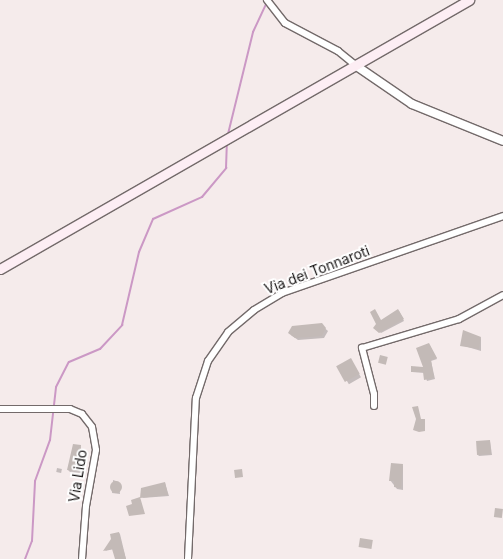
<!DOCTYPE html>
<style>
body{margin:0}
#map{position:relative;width:503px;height:559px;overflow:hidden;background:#f5ebeb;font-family:Inter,sans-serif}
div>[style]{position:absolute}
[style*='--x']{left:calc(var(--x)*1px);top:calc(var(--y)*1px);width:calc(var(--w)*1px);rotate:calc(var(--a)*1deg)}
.shadow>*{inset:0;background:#0003;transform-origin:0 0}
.stream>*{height:2px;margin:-1px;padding:0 1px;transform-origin:1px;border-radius:1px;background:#cb98c5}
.building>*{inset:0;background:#c3bab7;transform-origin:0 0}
.round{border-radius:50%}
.roads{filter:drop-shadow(1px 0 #736a6a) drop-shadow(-1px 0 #736a6a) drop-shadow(0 1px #736a6a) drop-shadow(0 -1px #736a6a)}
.minor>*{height:6px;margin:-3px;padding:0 3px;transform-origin:3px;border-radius:3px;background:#fff}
.tertiary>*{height:8px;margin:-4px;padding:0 4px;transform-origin:4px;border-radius:4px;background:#fff}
.secondary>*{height:9px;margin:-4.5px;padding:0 4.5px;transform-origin:4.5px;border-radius:4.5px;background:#fdeef4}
span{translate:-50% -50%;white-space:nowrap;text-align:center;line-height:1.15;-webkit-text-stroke:4px #fff;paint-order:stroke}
.street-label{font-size:14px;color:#181515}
</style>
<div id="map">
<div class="shadow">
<div style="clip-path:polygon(399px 311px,404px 321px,381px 333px,375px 328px)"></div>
<div style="clip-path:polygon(321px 325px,328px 331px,324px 338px,298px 340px,291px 335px)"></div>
<div style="clip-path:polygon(481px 338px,481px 351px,461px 345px)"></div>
<div style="clip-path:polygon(430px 346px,437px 359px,431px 361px,435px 379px,427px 381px,424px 373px,412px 372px,425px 368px)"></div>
<div style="left:351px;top:360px;width:20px;height:14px;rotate:60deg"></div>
<div style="clip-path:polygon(490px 441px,492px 455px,479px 456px,478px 455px)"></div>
<div style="clip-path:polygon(81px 446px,81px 473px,70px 472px,68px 470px)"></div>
<div style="clip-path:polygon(403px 465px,403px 490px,397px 489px,390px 480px)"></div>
<div style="left:57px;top:468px;width:5px;height:4px;rotate:11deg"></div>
<div style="clip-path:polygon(113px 480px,119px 482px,120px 494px,112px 493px)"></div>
<div style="clip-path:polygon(165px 483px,169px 496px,142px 498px)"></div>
<div style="clip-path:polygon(119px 533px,120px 534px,126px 559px,119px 559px,114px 549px,105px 551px)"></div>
</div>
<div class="stream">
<div style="--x:228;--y:134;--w:105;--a:-76.2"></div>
<div style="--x:253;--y:32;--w:33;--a:-65"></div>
<div style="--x:25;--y:559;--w:19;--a:-69"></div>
<div style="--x:32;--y:541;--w:60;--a:-87.1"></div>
<div style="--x:35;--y:481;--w:44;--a:-69.9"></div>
<div style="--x:50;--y:440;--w:53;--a:-83.5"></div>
<div style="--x:56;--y:387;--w:28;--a:-63"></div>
<div style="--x:69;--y:362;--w:34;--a:-23"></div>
<div style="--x:100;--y:349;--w:33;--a:-47"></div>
<div style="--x:122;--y:325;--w:75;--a:-76.9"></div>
<div style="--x:139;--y:252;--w:36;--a:-67"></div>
<div style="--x:153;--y:219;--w:54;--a:-24.2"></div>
<div style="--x:202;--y:197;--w:38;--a:-50"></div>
<div style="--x:226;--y:168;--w:25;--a:-88"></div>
</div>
<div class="building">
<div style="clip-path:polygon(375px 309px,381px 320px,398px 309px,404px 319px,379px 333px,373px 328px,376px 324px,370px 312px)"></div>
<div style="clip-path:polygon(322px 323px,326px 328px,322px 336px,295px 338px,288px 333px,292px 326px)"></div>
<div style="clip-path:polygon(463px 330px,481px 337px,479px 349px,460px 346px)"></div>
<div style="clip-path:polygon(429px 343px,437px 358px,431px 360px,434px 378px,424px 380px,423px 372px,411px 372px,411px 366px,423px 367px,416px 348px)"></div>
<div style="left:380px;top:355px;width:8px;height:8px;rotate:14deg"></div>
<div style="left:351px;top:358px;width:18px;height:17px;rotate:61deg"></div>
<div style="clip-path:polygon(418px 406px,421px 419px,425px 419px,425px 431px,419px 432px,413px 430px,416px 419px,412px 407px)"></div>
<div style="left:490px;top:440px;width:14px;height:14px;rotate:86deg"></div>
<div style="clip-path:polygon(73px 444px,81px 445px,79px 471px,67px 470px)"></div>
<div style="clip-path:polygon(391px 463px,403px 464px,401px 488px,394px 487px,394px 481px,389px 481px)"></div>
<div style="left:242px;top:469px;width:8px;height:8px;rotate:83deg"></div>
<div class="round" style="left:110px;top:481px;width:12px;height:12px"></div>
<div style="clip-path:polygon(165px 482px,168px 495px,140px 498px,141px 488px)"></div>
<div style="clip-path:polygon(140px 497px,145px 514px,129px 516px,126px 506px,132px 504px,131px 500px)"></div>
<div style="left:495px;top:508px;width:8px;height:9px;rotate:7deg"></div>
<div style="clip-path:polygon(119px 532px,122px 545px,126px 559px,115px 559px,112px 549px,103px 551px,111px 539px,110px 534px)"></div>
<div style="left:360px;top:538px;width:13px;height:9px;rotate:9deg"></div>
</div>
<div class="roads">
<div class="minor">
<div style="--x:267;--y:0;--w:29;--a:52"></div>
<div style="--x:285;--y:23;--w:60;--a:27.8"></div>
<div style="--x:338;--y:51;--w:22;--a:39"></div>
<div style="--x:374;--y:406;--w:12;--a:-90"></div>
<div style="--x:374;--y:394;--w:48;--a:-104.6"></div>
<div style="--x:362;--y:348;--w:101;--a:-16.6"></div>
<div style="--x:459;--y:319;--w:50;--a:-28.6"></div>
<div style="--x:0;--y:409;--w:70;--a:0"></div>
<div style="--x:70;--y:409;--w:13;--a:23"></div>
<div style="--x:82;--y:414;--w:16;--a:52"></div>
<div style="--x:92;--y:427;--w:23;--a:80"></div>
<div style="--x:96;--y:450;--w:57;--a:100.1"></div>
<div style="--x:86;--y:506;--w:53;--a:94.3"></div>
<div style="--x:188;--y:559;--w:161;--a:-87.2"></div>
<div style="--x:196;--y:398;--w:39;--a:-72"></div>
<div style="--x:208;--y:361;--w:35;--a:-55"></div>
<div style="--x:228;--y:332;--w:34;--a:-40"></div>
<div style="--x:254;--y:310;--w:33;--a:-31"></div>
<div style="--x:282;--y:293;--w:234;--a:-19.2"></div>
</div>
<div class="tertiary">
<div style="--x:355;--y:65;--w:69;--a:34.4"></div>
<div style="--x:412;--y:104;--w:98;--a:22.1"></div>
</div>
<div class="secondary">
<div style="--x:0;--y:269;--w:541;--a:-29.84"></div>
</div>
</div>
<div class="street-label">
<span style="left:317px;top:270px;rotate:-21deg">Via dei Tonnaroti</span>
<span style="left:78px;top:476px;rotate:-81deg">Via Lido</span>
</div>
</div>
